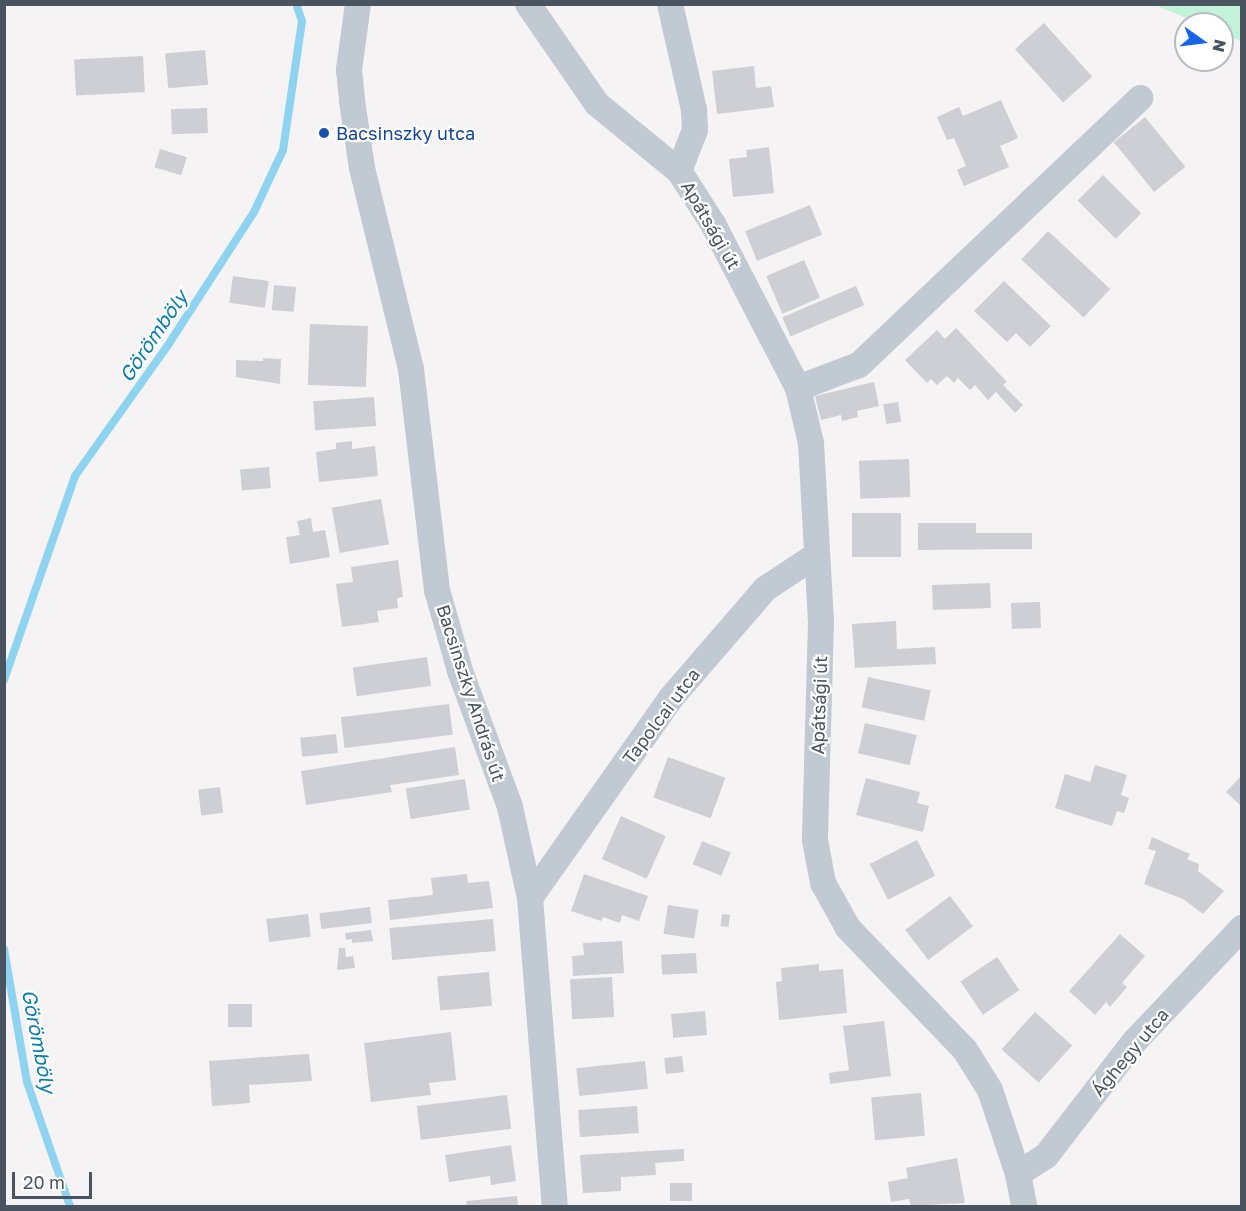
<!DOCTYPE html>
<meta charset="utf-8">
<style>
body{margin:0}
#map{position:relative;width:1246px;height:1211px;overflow:hidden;background:#f5f3f3;font-family:"Golos Text",sans-serif}
div>[style]{position:absolute}
[style*='--x']{left:calc(var(--x)*1px);top:calc(var(--y)*1px);width:calc(var(--w)*1px);rotate:calc(var(--a)*1deg)}
.green>*{inset:0;background:#c2f2d8}
.stream>*{height:8px;margin:-4px;padding:0 4px;transform-origin:4px;border-radius:4px;background:#8ed4f0}
.building>*{inset:0;background:#cdcfd5;transform-origin:0 0}
.street>*{height:26px;margin:-13px;padding:0 13px;transform-origin:13px;border-radius:13px;background:#c1c9d2}
.dots>*{width:16px;height:16px;translate:-50% -50%;box-sizing:border-box;border:3px solid #fff;border-radius:50%}
span{translate:-50% -50%;white-space:nowrap;text-align:center;line-height:1.15;-webkit-text-stroke:4.5px #fff;paint-order:stroke}
.transit-label{font-size:18px;color:#164399}
.left{translate:0 -50%;text-align:left}
.street-label{font-size:18px;color:#4a5461}
.water-label{font-size:20px;color:#087eae;font-style:italic}
.frame{position:absolute;inset:0;border:6px solid #4a5461;pointer-events:none}
.north{position:absolute;left:1174px;top:12px;width:60px;height:60px;box-sizing:border-box;background:#fff;border:2px solid #b7bbc0;border-radius:50%;rotate:104deg;font-size:16px;font-weight:700;line-height:24px;text-align:center;color:#4a5461}
.north::after{content:'';display:block;margin:auto;width:21px;height:27px;background:#1663ec;clip-path:polygon(50% 0,100% 100%,50% 72%,0 100%)}
.scale{position:absolute;left:12px;top:1172px;width:80px;height:27px;box-sizing:border-box;border:3px solid #4a5461;border-top:0;padding-left:8px;font-size:18px;line-height:21px;white-space:nowrap;color:#4a5461;-webkit-text-stroke:4px #fff;paint-order:stroke}
</style>
<div id="map">
<div class="green">
<div style="clip-path:polygon(1155px 5px,1241px 5px,1241px 41px,1222px 33px,1222px 24px,1201px 24px)"></div>
</div>
<div class="stream">
<div style="--x:4;--y:680;--w:216;--a:-70.8"></div>
<div style="--x:75;--y:476;--w:161;--a:-54.6"></div>
<div style="--x:168;--y:345;--w:158;--a:-57.1"></div>
<div style="--x:254;--y:212;--w:68;--a:-64.9"></div>
<div style="--x:283;--y:150;--w:130;--a:-81.6"></div>
<div style="--x:302;--y:21;--w:18;--a:-109"></div>
<div style="--x:4;--y:949;--w:135;--a:80.2"></div>
<div style="--x:27;--y:1082;--w:131;--a:70.9"></div>
</div>
<div class="building">
<div style="left:1044px;top:23px;width:72px;height:39px;rotate:48deg"></div>
<div style="left:205px;top:50px;width:35px;height:40px;rotate:85deg"></div>
<div style="left:143px;top:56px;width:36px;height:69px;rotate:87deg"></div>
<div style="clip-path:polygon(754px 66px,756px 88px,771px 86px,774px 107px,717px 114px,712px 71px)"></div>
<div style="clip-path:polygon(1001px 100px,1018px 138px,1000px 146px,1009px 167px,964px 186px,957px 170px,966px 166px,954px 138px,947px 140px,937px 117px,959px 107px,963px 116px)"></div>
<div style="left:207px;top:108px;width:25px;height:36px;rotate:88deg"></div>
<div style="left:1145px;top:117px;width:64px;height:40px;rotate:51deg"></div>
<div style="clip-path:polygon(769px 147px,774px 193px,733px 197px,729px 159px,747px 157px,746px 150px)"></div>
<div style="left:160px;top:149px;width:28px;height:19px;rotate:17deg"></div>
<div style="left:1103px;top:175px;width:54px;height:36px;rotate:45deg"></div>
<div style="left:810px;top:205px;width:32px;height:70px;rotate:68deg"></div>
<div style="left:1048px;top:231px;width:85px;height:39px;rotate:43deg"></div>
<div style="left:804px;top:260px;width:41px;height:41px;rotate:67deg"></div>
<div style="left:233px;top:276px;width:36px;height:27px;rotate:8deg"></div>
<div style="clip-path:polygon(1004px 281px,1051px 326px,1030px 347px,1016px 333px,1007px 342px,974px 311px)"></div>
<div style="left:274px;top:285px;width:22px;height:25px;rotate:5deg"></div>
<div style="left:856px;top:286px;width:21px;height:80px;rotate:67deg"></div>
<div style="left:310px;top:324px;width:58px;height:61px;rotate:2deg"></div>
<div style="clip-path:polygon(956px 328px,1007px 382px,1003px 385px,1023px 405px,1015px 413px,996px 392px,988px 400px,975px 385px,970px 390px,958px 378px,954px 383px,947px 376px,937px 385px,931px 379px,927px 383px,905px 360px,937px 330px,945px 339px)"></div>
<div style="clip-path:polygon(263px 358px,281px 359px,280px 384px,236px 377px,236px 360px,263px 361px)"></div>
<div style="clip-path:polygon(874px 382px,879px 406px,857px 411px,858px 417px,842px 421px,841px 415px,821px 420px,815px 396px)"></div>
<div style="left:374px;top:397px;width:29px;height:61px;rotate:86deg"></div>
<div style="left:898px;top:402px;width:20px;height:15px;rotate:81deg"></div>
<div style="clip-path:polygon(352px 441px,352px 449px,375px 446px,378px 476px,319px 482px,316px 452px,336px 449px,336px 443px)"></div>
<div style="left:909px;top:459px;width:38px;height:50px;rotate:88deg"></div>
<div style="left:269px;top:467px;width:21px;height:29px;rotate:85deg"></div>
<div style="left:381px;top:499px;width:46px;height:50px;rotate:80deg"></div>
<div style="left:852px;top:513px;width:49px;height:44px"></div>
<div style="clip-path:polygon(311px 518px,313px 532px,325px 530px,330px 557px,290px 564px,286px 537px,300px 535px,297px 521px)"></div>
<div style="clip-path:polygon(918px 523px,976px 523px,976px 533px,1032px 533px,1032px 549px,918px 550px)"></div>
<div style="clip-path:polygon(398px 560px,403px 597px,397px 598px,398px 608px,377px 611px,379px 622px,342px 627px,336px 584px,353px 582px,351px 567px)"></div>
<div style="left:990px;top:583px;width:25px;height:58px;rotate:88deg"></div>
<div style="left:1040px;top:602px;width:26px;height:29px;rotate:88deg"></div>
<div style="clip-path:polygon(896px 621px,897px 649px,935px 647px,936px 664px,855px 668px,852px 624px)"></div>
<div style="left:427px;top:657px;width:29px;height:75px;rotate:82deg"></div>
<div style="left:868px;top:677px;width:64px;height:31px;rotate:12deg"></div>
<div style="left:449px;top:704px;width:31px;height:109px;rotate:83deg"></div>
<div style="left:865px;top:723px;width:53px;height:31px;rotate:13deg"></div>
<div style="left:336px;top:734px;width:19px;height:36px;rotate:84deg"></div>
<div style="clip-path:polygon(455px 747px,459px 775px,390px 785px,392px 792px,306px 805px,301px 771px)"></div>
<div style="left:668px;top:757px;width:61px;height:43px;rotate:20deg"></div>
<div style="clip-path:polygon(1095px 765px,1127px 775px,1121px 795px,1129px 798px,1124px 813px,1117px 811px,1112px 826px,1055px 808px,1065px 774px,1090px 782px)"></div>
<div style="clip-path:polygon(1242px 775px,1242px 807px,1226px 792px)"></div>
<div style="clip-path:polygon(866px 778px,920px 792px,917px 803px,929px 806px,923px 832px,856px 815px)"></div>
<div style="left:465px;top:779px;width:31px;height:60px;rotate:81deg"></div>
<div style="left:220px;top:787px;width:26px;height:22px;rotate:83deg"></div>
<div style="left:621px;top:816px;width:49px;height:47px;rotate:24deg"></div>
<div style="clip-path:polygon(1152px 837px,1190px 854px,1187px 859px,1199px 864px,1198px 871px,1224px 891px,1203px 914px,1183px 899px,1144px 884px,1156px 851px,1148px 849px)"></div>
<div style="left:917px;top:840px;width:40px;height:53px;rotate:63deg"></div>
<div style="left:702px;top:841px;width:31px;height:25px;rotate:22deg"></div>
<div style="clip-path:polygon(467px 874px,468px 883px,489px 881px,493px 908px,390px 920px,388px 900px,433px 895px,431px 878px)"></div>
<div style="clip-path:polygon(584px 874px,648px 896px,639px 921px,622px 915px,620px 923px,603px 917px,601px 921px,571px 911px)"></div>
<div style="left:950px;top:896px;width:38px;height:56px;rotate:53deg"></div>
<div style="left:668px;top:905px;width:31px;height:29px;rotate:9deg"></div>
<div style="left:370px;top:907px;width:16px;height:51px;rotate:83deg"></div>
<div style="left:308px;top:914px;width:23px;height:42px;rotate:83deg"></div>
<div style="left:722px;top:914px;width:8px;height:12px;rotate:7deg"></div>
<div style="left:493px;top:919px;width:32px;height:104px;rotate:85deg"></div>
<div style="clip-path:polygon(371px 930px,373px 941px,352px 943px,352px 939px,346px 940px,345px 933px)"></div>
<div style="clip-path:polygon(1120px 934px,1145px 956px,1122px 983px,1127px 987px,1110px 1007px,1106px 1002px,1095px 1015px,1069px 991px)"></div>
<div style="clip-path:polygon(622px 941px,624px 973px,573px 976px,572px 956px,584px 955px,583px 943px)"></div>
<div style="clip-path:polygon(339px 948px,345px 948px,346px 957px,353px 956px,355px 968px,337px 970px)"></div>
<div style="left:696px;top:953px;width:20px;height:35px;rotate:87deg"></div>
<div style="left:997px;top:957px;width:40px;height:44px;rotate:56deg"></div>
<div style="clip-path:polygon(819px 964px,819px 971px,843px 969px,847px 1013px,779px 1020px,776px 982px,782px 981px,781px 968px)"></div>
<div style="left:489px;top:972px;width:34px;height:52px;rotate:85deg"></div>
<div style="left:612px;top:977px;width:40px;height:42px;rotate:87deg"></div>
<div style="left:252px;top:1004px;width:23px;height:24px;rotate:90deg"></div>
<div style="left:705px;top:1011px;width:24px;height:34px;rotate:85deg"></div>
<div style="left:1035px;top:1012px;width:50px;height:50px;rotate:42deg"></div>
<div style="clip-path:polygon(884px 1021px,891px 1076px,830px 1084px,829px 1073px,849px 1070px,843px 1026px)"></div>
<div style="clip-path:polygon(451px 1032px,456px 1080px,429px 1083px,431px 1095px,371px 1102px,364px 1043px)"></div>
<div style="clip-path:polygon(309px 1054px,312px 1081px,249px 1085px,250px 1103px,212px 1106px,209px 1061px)"></div>
<div style="left:682px;top:1056px;width:16px;height:18px;rotate:83deg"></div>
<div style="left:645px;top:1061px;width:28px;height:69px;rotate:84deg"></div>
<div style="left:921px;top:1093px;width:43px;height:50px;rotate:85deg"></div>
<div style="left:507px;top:1095px;width:34px;height:91px;rotate:83deg"></div>
<div style="left:637px;top:1106px;width:27px;height:59px;rotate:86deg"></div>
<div style="clip-path:polygon(511px 1145px,516px 1181px,491px 1185px,490px 1176px,449px 1182px,445px 1155px)"></div>
<div style="clip-path:polygon(684px 1149px,684px 1161px,655px 1163px,656px 1175px,621px 1177px,621px 1191px,583px 1193px,580px 1155px)"></div>
<div style="clip-path:polygon(957px 1158px,965px 1203px,911px 1206px,909px 1199px,891px 1202px,888px 1182px,908px 1178px,906px 1168px)"></div>
<div style="left:670px;top:1183px;width:22px;height:18px"></div>
<div style="clip-path:polygon(517px 1196px,518px 1206px,467px 1206px,466px 1201px)"></div>
</div>
<div class="street">
<div style="--x:358;--y:4;--w:67;--a:97.8"></div>
<div style="--x:349;--y:70;--w:31;--a:84"></div>
<div style="--x:352;--y:101;--w:68;--a:81.5"></div>
<div style="--x:362;--y:168;--w:207;--a:76.3"></div>
<div style="--x:411;--y:369;--w:223;--a:83.3"></div>
<div style="--x:437;--y:590;--w:84;--a:74.1"></div>
<div style="--x:460;--y:671;--w:145;--a:69.8"></div>
<div style="--x:510;--y:807;--w:93;--a:77.6"></div>
<div style="--x:530;--y:898;--w:309;--a:85.4"></div>
<div style="--x:528;--y:4;--w:121;--a:55.4"></div>
<div style="--x:597;--y:104;--w:106;--a:39.3"></div>
<div style="--x:679;--y:171;--w:63;--a:57.3"></div>
<div style="--x:713;--y:224;--w:185;--a:62.6"></div>
<div style="--x:798;--y:388;--w:57;--a:76.7"></div>
<div style="--x:811;--y:443;--w:179;--a:86.8"></div>
<div style="--x:821;--y:622;--w:218;--a:91.6"></div>
<div style="--x:815;--y:840;--w:44;--a:79.5"></div>
<div style="--x:823;--y:883;--w:51;--a:60.9"></div>
<div style="--x:848;--y:928;--w:169;--a:46.2"></div>
<div style="--x:965;--y:1050;--w:47;--a:58"></div>
<div style="--x:990;--y:1090;--w:89;--a:71.6"></div>
<div style="--x:1018;--y:1174;--w:33;--a:79"></div>
<div style="--x:670;--y:4;--w:109;--a:77.2"></div>
<div style="--x:694;--y:110;--w:20;--a:87"></div>
<div style="--x:695;--y:130;--w:44;--a:111.3"></div>
<div style="--x:798;--y:388;--w:65;--a:-20.7"></div>
<div style="--x:859;--y:365;--w:388;--a:-43.5"></div>
<div style="--x:530;--y:898;--w:245;--a:-54.8"></div>
<div style="--x:671;--y:698;--w:144;--a:-49.2"></div>
<div style="--x:765;--y:589;--w:60;--a:-33.4"></div>
<div style="--x:1018;--y:1174;--w:33;--a:-33"></div>
<div style="--x:1046;--y:1156;--w:145;--a:-52.3"></div>
<div style="--x:1135;--y:1041;--w:156;--a:-46.6"></div>
</div>
<div class="dots">
<div style="left:324px;top:133px;background:#1a4fb4"></div>
</div>
<div class="transit-label">
<span class="left" style="left:336px;top:133px">Bacsinszky utca</span>
</div>
<div class="street-label">
<span style="left:711px;top:225px;rotate:60deg">Apátsági út</span>
<span style="left:471px;top:693px;rotate:72deg">Bacsinszky András út</span>
<span style="left:819px;top:705px;rotate:-88deg">Apátsági út</span>
<span style="left:661px;top:716px;rotate:-53deg">Tapolcai utca</span>
<span style="left:1130px;top:1052px;rotate:-50deg">Ághegy utca</span>
</div>
<div class="water-label">
<span style="left:153px;top:336px;rotate:-56deg">Görömböly</span>
<span style="left:39px;top:1041px;rotate:79deg">Görömböly</span>
</div>
<div class="frame"></div>
<div class="north">N</div>
<div class="scale">20 m</div>
</div>
